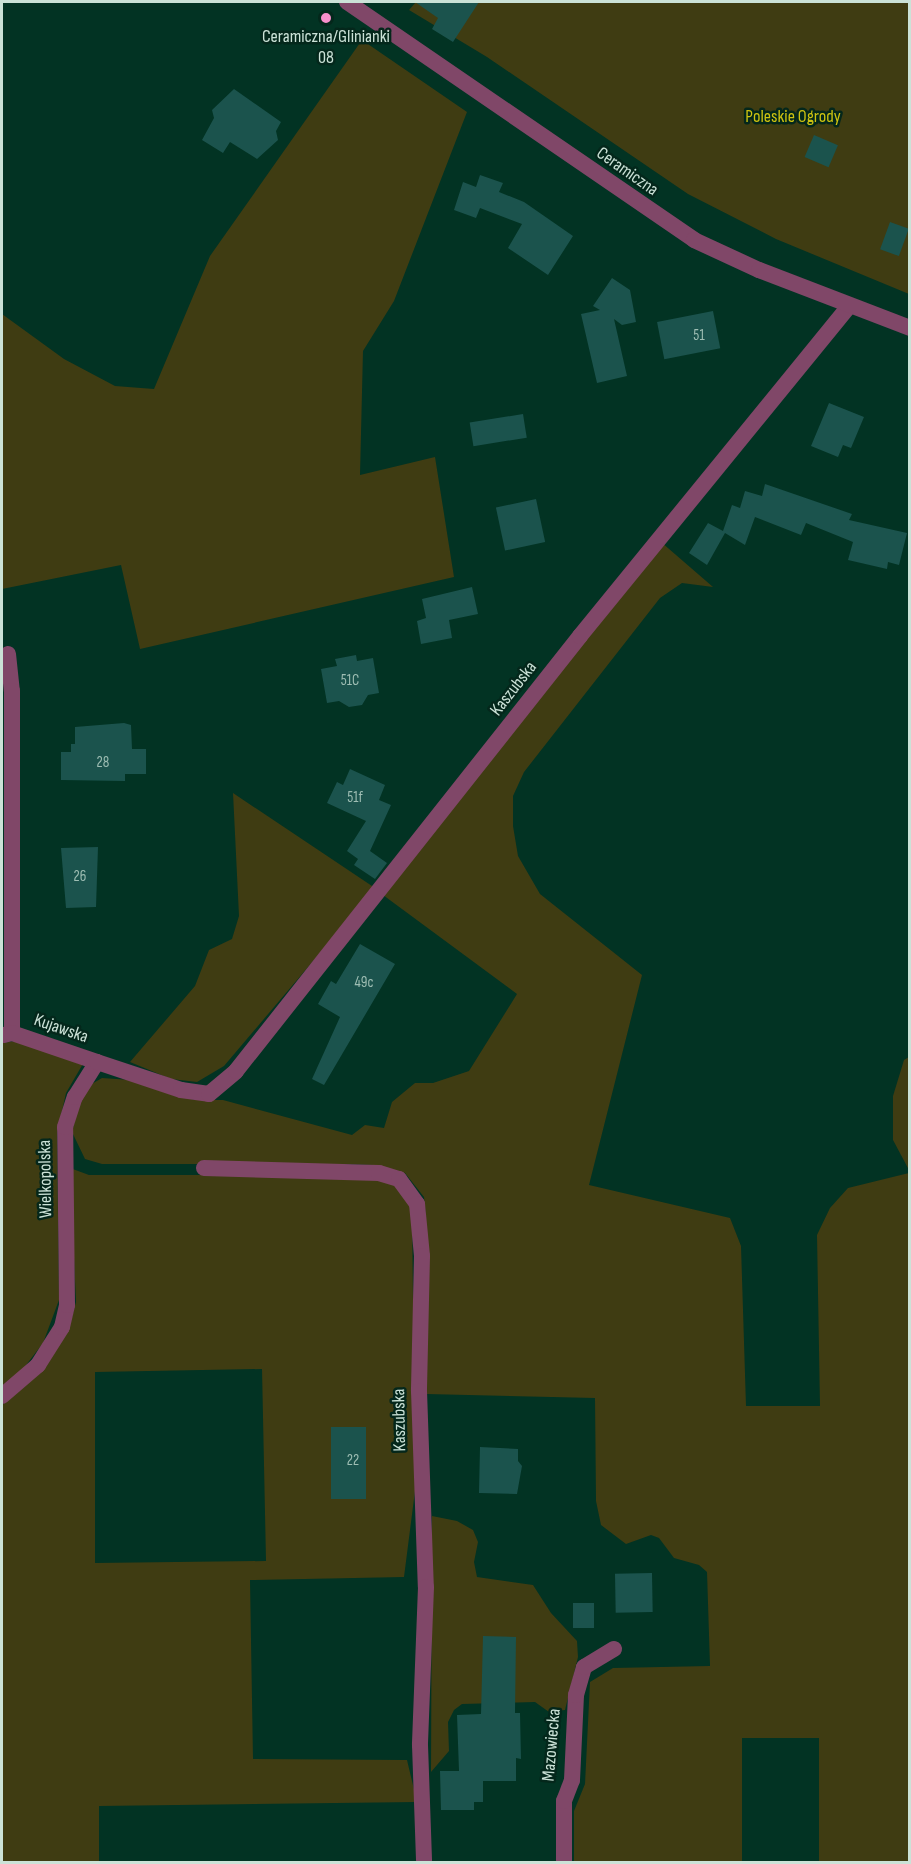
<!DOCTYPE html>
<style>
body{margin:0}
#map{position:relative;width:911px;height:1864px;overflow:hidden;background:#023323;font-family:"Sofia Sans Condensed",sans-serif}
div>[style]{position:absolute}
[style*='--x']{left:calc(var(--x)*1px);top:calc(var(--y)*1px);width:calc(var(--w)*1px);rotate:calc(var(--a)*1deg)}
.green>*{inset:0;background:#3f3c12}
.building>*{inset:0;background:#1b534d;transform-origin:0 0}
.minor>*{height:16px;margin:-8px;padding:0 8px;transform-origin:8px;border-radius:8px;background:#804768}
.tertiary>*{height:16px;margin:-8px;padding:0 8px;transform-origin:8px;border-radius:8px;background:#804768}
.dots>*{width:16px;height:16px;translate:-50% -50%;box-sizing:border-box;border:3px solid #04271b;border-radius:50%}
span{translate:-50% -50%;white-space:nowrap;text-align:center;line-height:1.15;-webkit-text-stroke:5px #04271b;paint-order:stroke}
.number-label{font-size:15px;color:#9fbeb4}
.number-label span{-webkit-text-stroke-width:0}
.poi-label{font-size:18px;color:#cbe2d7}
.park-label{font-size:18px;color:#cec310}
.street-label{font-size:18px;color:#cbe2d7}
.frame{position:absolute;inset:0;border:3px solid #cbe2d7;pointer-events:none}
</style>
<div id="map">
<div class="green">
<div style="clip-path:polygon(416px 2px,909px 2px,909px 294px,776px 239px,688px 194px,487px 57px,409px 10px)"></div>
<div style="clip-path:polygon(362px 40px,467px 112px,394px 301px,363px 351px,360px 475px,435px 457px,454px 577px,140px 649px,121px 565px,2px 589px,2px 314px,64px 359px,115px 386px,154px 389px,210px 256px)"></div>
<div style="clip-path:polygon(661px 542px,713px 587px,682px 583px,660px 598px,524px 772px,513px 796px,513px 826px,518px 856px,540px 894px,642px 975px,589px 1185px,730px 1218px,741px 1246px,746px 1406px,820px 1406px,817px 1235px,830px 1208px,848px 1188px,909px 1173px,909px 1862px,819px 1862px,819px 1738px,742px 1738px,742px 1862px,574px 1862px,574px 1811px,585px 1784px,590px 1682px,613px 1668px,710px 1666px,707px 1572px,699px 1565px,674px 1558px,659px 1538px,651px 1535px,626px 1544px,601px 1525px,596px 1501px,595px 1398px,426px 1394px,426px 1217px,424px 1197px,405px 1173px,374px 1165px,346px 1164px,102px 1164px,85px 1159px,72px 1132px,80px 1101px,90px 1085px,102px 1078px,131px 1080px,195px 1100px,223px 1100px,352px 1135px,365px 1125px,384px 1128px,392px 1102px,415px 1083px,433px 1083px,469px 1071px,517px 994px,383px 895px)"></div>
<div style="clip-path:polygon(233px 793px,375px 888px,224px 1066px,197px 1082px,171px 1079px,130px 1062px,195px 986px,209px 950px,232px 939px,239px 916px)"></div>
<div style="clip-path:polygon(17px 1041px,84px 1062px,66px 1093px,57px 1133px,59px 1300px,43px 1343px,23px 1369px,2px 1387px,2px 1043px)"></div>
<div style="clip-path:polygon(909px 1057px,909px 1170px,893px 1140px,893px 1096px,904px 1060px)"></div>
<div style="clip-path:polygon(evenodd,70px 1168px,89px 1175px,364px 1175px,395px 1185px,412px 1208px,415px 1491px,404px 1577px,250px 1580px,253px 1759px,407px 1760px,417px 1802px,99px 1806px,99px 1862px,2px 1862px,2px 1405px,25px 1386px,71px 1321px,76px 1302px,70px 1168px,262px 1369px,266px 1561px,95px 1563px,95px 1372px,262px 1369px)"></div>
<div style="clip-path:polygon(432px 1516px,457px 1521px,473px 1530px,478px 1542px,474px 1562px,477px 1577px,533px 1585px,551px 1613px,577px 1641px,578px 1657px,565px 1710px,549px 1712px,535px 1702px,462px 1704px,454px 1710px,448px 1722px,449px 1751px,431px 1772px)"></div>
</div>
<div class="building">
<div style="clip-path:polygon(415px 2px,479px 2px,453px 42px,432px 29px,438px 18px)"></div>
<div style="clip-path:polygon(234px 89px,281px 122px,276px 131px,278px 140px,257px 159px,230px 142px,223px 153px,202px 140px,214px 118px,212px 110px)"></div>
<div style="left:814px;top:135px;width:26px;height:24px;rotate:23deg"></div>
<div style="clip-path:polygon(480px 175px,503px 183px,499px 192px,524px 202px,573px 236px,548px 275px,508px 248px,522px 224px,480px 208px,476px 218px,454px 210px,463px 182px,476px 187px)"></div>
<div style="left:890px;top:222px;width:20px;height:29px;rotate:20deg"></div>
<div style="clip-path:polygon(612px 278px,630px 290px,636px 322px,622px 325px,614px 319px,627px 376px,597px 383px,581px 314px,600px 310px,593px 306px)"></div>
<div style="left:713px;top:311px;width:38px;height:57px;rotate:79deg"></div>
<div style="clip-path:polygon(829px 403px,864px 417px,851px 448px,843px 445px,838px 457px,811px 446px)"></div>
<div style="left:523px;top:414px;width:24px;height:54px;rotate:81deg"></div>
<div style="clip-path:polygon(765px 484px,852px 514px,849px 520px,907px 533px,899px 565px,888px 562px,887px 569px,848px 560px,853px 542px,806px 523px,801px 535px,755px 517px,745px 545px,725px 533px,707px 565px,689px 553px,708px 523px,723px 531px,732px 505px,740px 508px,745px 491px,762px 496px)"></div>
<div style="left:536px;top:499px;width:44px;height:41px;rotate:78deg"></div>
<div style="clip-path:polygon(472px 587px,478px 614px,449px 620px,452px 638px,421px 644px,417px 621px,426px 618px,422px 599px)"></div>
<div style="clip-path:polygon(356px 655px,357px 661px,373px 658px,379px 693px,368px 695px,362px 705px,349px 707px,339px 701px,327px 703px,321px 669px,337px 666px,335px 659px)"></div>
<div style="clip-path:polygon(124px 723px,131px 725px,132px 749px,146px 749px,146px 774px,125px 774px,125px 781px,61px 780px,61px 752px,71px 752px,71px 744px,75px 744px,75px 727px)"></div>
<div style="clip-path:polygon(350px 769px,385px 785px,379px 800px,391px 805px,370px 851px,387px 863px,375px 879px,354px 865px,358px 859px,347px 851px,366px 821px,327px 803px,337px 782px,343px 785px)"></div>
<div style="clip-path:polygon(98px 847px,96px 907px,66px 908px,61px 848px)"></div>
<div style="clip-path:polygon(360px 944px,395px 964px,324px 1085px,312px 1079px,340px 1017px,318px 1004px,331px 981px,336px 984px)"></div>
<div style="left:366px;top:1427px;width:72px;height:35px;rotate:90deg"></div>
<div style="clip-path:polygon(480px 1447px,518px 1449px,518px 1461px,522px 1466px,517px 1494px,479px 1493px)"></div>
<div style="left:652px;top:1573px;width:39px;height:37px;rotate:89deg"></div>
<div style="left:573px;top:1603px;width:21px;height:25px"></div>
<div style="clip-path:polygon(483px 1636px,516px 1637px,515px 1713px,520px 1713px,521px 1759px,516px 1758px,516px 1781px,483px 1781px,483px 1802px,474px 1802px,474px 1810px,441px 1810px,440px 1771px,459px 1771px,457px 1715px,481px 1714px)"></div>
</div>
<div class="minor">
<div style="--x:8;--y:654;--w:37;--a:84"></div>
<div style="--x:12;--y:691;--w:342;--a:90"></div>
<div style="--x:4;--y:1035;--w:8;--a:-14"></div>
<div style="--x:12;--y:1033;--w:90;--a:18.8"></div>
<div style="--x:204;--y:1168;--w:175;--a:1.6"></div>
<div style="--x:379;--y:1173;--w:21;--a:17"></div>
<div style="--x:399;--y:1179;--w:31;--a:54"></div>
<div style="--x:417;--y:1204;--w:52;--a:84.5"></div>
<div style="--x:422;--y:1256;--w:135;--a:91.3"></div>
<div style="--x:419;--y:1391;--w:196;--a:88"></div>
<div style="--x:426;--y:1587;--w:158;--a:92.2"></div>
<div style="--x:420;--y:1745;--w:117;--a:88"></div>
<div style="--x:2;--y:1396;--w:48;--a:-40.7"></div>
<div style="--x:38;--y:1365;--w:45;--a:-57.7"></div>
<div style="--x:62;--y:1327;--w:23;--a:-77"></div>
<div style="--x:67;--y:1305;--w:178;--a:-90.6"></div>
<div style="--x:65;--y:1127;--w:32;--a:-72"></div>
<div style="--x:75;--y:1097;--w:41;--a:-57.8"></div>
<div style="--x:97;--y:1062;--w:89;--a:18.4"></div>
<div style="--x:181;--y:1090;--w:28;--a:8"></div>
<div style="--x:209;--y:1094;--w:35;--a:-40"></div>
<div style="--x:236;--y:1071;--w:555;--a:-51.66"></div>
<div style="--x:580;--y:636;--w:426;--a:-50.8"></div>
<div style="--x:564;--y:1862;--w:61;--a:-90"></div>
<div style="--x:564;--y:1801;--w:22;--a:-69"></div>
<div style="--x:572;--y:1780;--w:85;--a:-87.3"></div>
<div style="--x:576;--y:1695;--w:29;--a:-74"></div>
<div style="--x:584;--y:1667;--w:35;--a:-31"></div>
</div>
<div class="tertiary">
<div style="--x:347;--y:2;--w:421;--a:34.4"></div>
<div style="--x:694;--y:240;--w:72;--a:24.8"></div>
<div style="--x:759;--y:270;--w:162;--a:21"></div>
</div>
<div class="dots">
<div style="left:326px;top:18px;background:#f890cc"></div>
</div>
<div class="number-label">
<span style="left:699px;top:336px">51</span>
<span style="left:350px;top:681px">51C</span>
<span style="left:103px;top:763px">28</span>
<span style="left:355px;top:798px">51f</span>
<span style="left:80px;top:877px">26</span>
<span style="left:364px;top:983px">49c</span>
<span style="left:353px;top:1461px">22</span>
</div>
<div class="poi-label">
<span style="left:326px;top:48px">Ceramiczna/Glinianki<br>08</span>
</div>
<div class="park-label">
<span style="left:793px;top:117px">Poleskie Ogrody</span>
</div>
<div class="street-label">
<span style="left:627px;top:172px;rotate:35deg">Ceramiczna</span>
<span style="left:514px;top:689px;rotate:-52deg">Kaszubska</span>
<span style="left:61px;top:1029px;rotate:19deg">Kujawska</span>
<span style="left:46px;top:1179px;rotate:-91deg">Wielkopolska</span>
<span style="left:400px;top:1420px;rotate:-91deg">Kaszubska</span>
<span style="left:552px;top:1745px;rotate:-85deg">Mazowiecka</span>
</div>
<div class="frame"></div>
</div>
